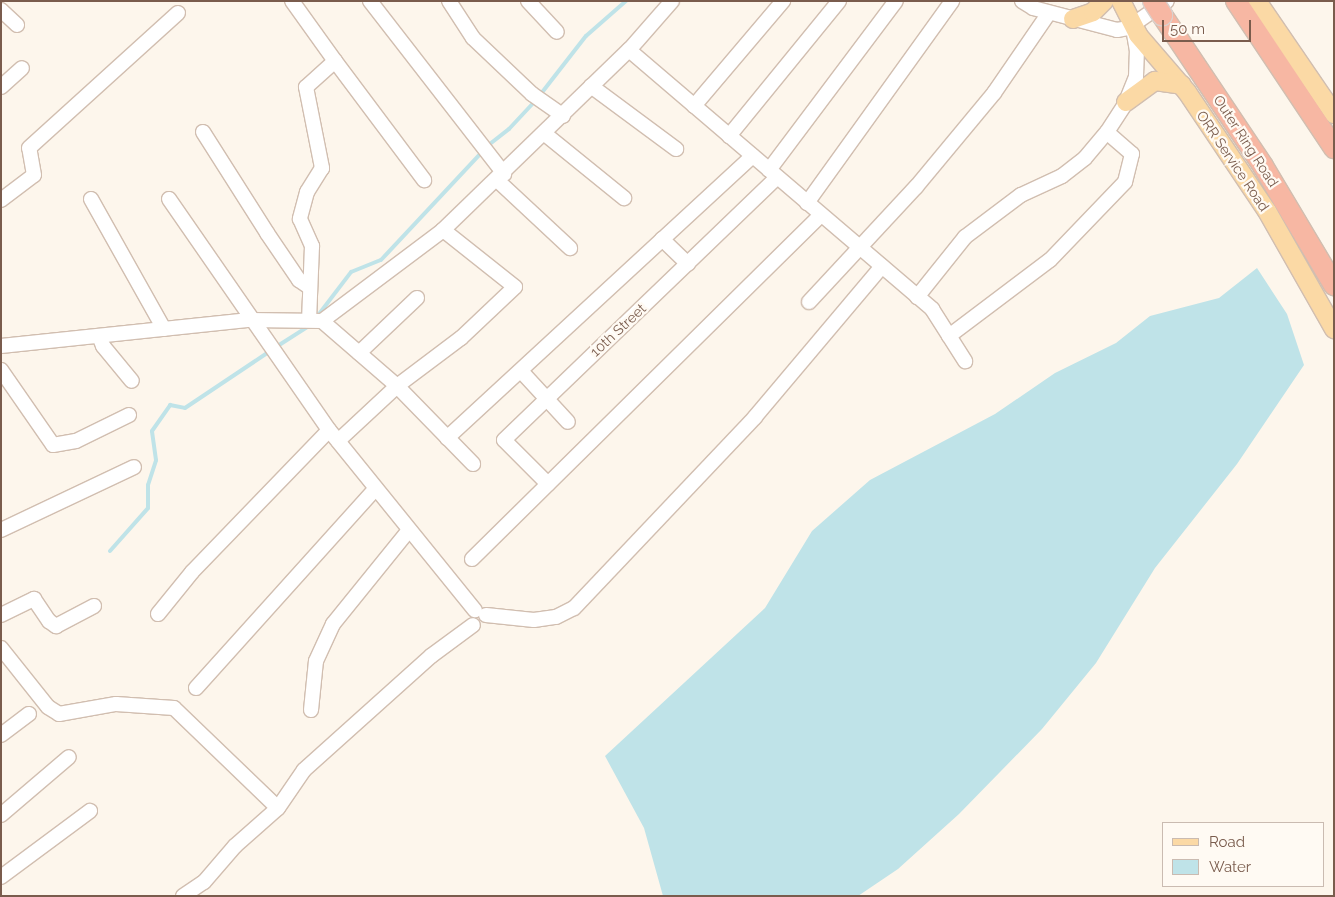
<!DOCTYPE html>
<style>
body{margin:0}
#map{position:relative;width:1335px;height:897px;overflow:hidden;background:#fdf6ec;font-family:Raleway,sans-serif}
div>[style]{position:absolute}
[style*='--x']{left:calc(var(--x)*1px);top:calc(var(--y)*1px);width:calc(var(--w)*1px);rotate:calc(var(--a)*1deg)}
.water>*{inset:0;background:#bfe3e8}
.stream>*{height:4px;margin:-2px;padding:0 2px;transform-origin:2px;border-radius:2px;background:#bfe3e8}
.roads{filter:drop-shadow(1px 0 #d1beb0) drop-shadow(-1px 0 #d1beb0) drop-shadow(0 1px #d1beb0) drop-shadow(0 -1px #d1beb0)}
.minor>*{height:14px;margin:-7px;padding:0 7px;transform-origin:7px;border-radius:7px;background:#fff}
.major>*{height:18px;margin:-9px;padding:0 9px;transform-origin:9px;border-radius:9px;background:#fbd9a5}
.highway>*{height:20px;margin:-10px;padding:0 10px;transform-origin:10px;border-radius:10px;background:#f7b7a3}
.bridges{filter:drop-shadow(1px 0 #dad1cd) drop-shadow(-1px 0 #dad1cd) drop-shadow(0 1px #dad1cd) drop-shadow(0 -1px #dad1cd)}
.highway-bridge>*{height:20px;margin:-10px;padding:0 10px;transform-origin:10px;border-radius:10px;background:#f7b7a3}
span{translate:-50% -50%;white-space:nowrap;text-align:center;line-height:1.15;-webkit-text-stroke:4.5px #fffaf3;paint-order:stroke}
.street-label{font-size:14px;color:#7a5c4d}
.frame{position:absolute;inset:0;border:2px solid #7a5c4d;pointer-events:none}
.legend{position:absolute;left:1162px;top:822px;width:162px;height:65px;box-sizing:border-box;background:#fffaf3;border:1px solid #cabbb1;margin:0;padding:6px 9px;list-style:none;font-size:15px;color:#7a5c4d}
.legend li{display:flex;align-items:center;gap:10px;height:25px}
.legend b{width:25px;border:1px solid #cabbb1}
.scale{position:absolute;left:1162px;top:20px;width:89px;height:22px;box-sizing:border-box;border:2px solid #7a5c4d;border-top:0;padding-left:6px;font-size:15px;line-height:18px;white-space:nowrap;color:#7a5c4d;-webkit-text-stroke:4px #fffaf3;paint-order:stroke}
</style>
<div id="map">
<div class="water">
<div style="clip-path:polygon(1257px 268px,1287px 314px,1304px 365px,1237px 464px,1155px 568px,1096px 663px,1042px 729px,959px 814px,898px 869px,858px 896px,663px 896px,644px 828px,605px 756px,765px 608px,812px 531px,870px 480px,995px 414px,1055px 373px,1116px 343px,1150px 316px,1219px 298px)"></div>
</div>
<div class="stream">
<div style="--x:540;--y:95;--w:75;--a:-52.1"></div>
<div style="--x:586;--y:36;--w:53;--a:-41.2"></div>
<div style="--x:486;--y:147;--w:29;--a:-38"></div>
<div style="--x:509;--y:129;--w:40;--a:-47"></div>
<div style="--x:316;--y:318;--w:58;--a:-52.7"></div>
<div style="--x:351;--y:272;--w:32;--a:-22"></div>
<div style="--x:381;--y:260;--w:148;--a:-46.9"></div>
<div style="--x:276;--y:347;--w:43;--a:-32.6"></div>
<div style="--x:110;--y:551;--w:57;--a:-48.5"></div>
<div style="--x:148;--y:508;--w:23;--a:-90"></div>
<div style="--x:148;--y:485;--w:26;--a:-72"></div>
<div style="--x:156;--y:460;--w:29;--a:-98"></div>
<div style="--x:152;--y:431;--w:32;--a:-55"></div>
<div style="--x:170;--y:405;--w:15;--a:11"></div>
<div style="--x:185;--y:408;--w:102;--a:-33.8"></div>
</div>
<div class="roads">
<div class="minor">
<div style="--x:292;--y:1;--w:74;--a:54.4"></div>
<div style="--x:335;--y:61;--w:39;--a:138"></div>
<div style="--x:306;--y:87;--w:83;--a:78.8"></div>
<div style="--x:322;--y:168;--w:28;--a:122"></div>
<div style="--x:307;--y:192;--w:28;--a:105"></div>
<div style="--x:300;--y:219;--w:30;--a:66"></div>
<div style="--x:312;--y:246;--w:74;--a:92.3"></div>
<div style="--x:370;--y:1;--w:219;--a:52.2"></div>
<div style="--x:449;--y:1;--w:44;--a:57"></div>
<div style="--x:473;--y:38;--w:81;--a:43.5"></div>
<div style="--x:532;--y:94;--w:38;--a:35"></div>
<div style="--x:528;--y:1;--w:42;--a:46.9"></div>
<div style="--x:1022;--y:1;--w:13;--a:32"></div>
<div style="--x:1033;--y:8;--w:87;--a:14.7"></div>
<div style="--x:1117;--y:30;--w:11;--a:-10"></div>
<div style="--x:1128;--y:28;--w:47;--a:-34.7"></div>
<div style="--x:1;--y:10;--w:22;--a:43"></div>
<div style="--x:629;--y:50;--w:399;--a:40.5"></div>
<div style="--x:932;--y:309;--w:62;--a:57.6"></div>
<div style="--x:335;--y:61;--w:149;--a:53.2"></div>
<div style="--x:591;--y:86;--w:106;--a:36.5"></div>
<div style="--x:1;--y:87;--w:28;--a:-42"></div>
<div style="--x:694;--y:106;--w:138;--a:-49.7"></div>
<div style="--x:203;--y:132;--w:120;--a:57.6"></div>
<div style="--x:267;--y:233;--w:57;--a:55.8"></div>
<div style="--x:299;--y:280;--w:12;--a:35"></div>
<div style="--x:545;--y:134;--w:102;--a:39"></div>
<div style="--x:729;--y:136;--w:174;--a:-50.8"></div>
<div style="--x:769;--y:170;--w:211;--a:-53.1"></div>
<div style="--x:497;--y:180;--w:100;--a:43"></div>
<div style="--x:91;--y:199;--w:149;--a:60.7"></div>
<div style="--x:169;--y:199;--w:281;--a:55.3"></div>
<div style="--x:329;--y:430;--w:232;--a:51"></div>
<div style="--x:1;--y:200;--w:41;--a:-37.1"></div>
<div style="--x:34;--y:175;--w:27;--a:-100"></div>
<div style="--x:29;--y:148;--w:201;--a:-42.2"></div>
<div style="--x:807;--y:203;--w:249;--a:-54.3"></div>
<div style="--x:662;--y:239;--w:36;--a:44"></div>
<div style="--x:917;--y:297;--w:77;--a:-51.3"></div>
<div style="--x:965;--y:237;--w:70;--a:-36.9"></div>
<div style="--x:1021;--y:195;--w:45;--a:-24.9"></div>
<div style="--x:1062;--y:176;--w:29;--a:-38"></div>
<div style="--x:1085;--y:158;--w:34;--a:-50"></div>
<div style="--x:1107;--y:132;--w:33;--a:-57"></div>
<div style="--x:1125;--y:104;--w:29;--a:-68"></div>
<div style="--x:1136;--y:77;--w:26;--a:-88"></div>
<div style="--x:1137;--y:51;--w:23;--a:-100"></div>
<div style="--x:809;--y:302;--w:157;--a:-47.1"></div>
<div style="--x:916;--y:187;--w:122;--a:-50.3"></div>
<div style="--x:994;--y:93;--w:97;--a:-55.5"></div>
<div style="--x:322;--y:321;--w:99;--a:40.9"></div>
<div style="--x:397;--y:386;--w:109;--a:45.7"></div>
<div style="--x:99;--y:336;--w:11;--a:68"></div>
<div style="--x:103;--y:346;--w:45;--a:50.4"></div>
<div style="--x:949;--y:336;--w:126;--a:-37"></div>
<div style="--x:1050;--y:260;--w:108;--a:-46.1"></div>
<div style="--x:1125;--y:182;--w:29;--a:-76"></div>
<div style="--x:1132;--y:154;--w:33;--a:-139"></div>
<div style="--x:1;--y:346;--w:250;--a:-6"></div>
<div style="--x:250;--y:320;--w:72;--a:0.8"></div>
<div style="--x:322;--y:321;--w:151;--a:-36.9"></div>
<div style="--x:443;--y:230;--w:259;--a:-44.1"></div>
<div style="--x:629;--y:50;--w:65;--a:-48.7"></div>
<div style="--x:359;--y:353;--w:80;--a:-43.5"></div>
<div style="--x:1;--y:370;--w:91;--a:55.3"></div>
<div style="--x:53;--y:445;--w:23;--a:-10"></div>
<div style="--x:76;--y:441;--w:59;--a:-26.1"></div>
<div style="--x:521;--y:371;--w:69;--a:47.3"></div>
<div style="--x:447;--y:438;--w:416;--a:-42.7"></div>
<div style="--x:338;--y:441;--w:81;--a:-43"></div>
<div style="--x:397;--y:386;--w:80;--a:-36.9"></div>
<div style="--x:461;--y:338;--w:74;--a:-43.4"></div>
<div style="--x:515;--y:287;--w:92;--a:-141.6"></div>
<div style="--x:548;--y:484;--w:62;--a:-135"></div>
<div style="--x:504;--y:440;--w:379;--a:-43.9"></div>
<div style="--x:1;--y:530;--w:147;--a:-25.3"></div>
<div style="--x:472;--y:559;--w:490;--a:-44.6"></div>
<div style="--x:158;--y:614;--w:54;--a:-51"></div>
<div style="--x:192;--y:572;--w:197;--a:-46"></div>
<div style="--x:1;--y:615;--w:37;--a:-26"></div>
<div style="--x:34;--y:599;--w:27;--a:56"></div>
<div style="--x:49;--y:621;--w:9;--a:36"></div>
<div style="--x:56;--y:626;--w:43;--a:-27.8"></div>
<div style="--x:486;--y:615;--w:48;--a:5.9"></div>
<div style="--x:534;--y:620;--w:22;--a:-8"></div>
<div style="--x:556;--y:617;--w:20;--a:-27"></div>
<div style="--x:574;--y:608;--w:263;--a:-46.5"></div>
<div style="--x:755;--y:417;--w:197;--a:-49.9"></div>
<div style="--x:1;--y:648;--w:75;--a:51.5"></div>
<div style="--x:48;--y:707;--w:13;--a:32"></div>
<div style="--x:59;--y:714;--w:58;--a:-10"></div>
<div style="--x:116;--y:704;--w:58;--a:3.9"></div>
<div style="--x:174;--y:708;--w:144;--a:43.9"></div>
<div style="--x:196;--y:688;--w:268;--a:-48"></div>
<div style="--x:311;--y:710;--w:49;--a:-84.2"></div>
<div style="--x:316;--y:661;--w:41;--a:-65.3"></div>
<div style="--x:333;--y:624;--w:121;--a:-51"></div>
<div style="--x:1;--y:735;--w:35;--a:-37"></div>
<div style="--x:1;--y:815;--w:89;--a:-40.5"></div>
<div style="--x:1;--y:877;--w:111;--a:-36.6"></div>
<div style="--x:183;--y:896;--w:25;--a:-34"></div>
<div style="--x:204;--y:882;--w:48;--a:-49.3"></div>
<div style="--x:235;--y:846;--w:57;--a:-41.5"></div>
<div style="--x:278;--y:808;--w:46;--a:-55.6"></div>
<div style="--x:304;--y:770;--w:171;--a:-41.9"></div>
<div style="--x:431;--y:656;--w:52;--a:-36.4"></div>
</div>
<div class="major">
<div style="--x:1121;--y:1;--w:38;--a:63"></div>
<div style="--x:1138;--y:35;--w:75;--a:49.3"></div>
<div style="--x:1187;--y:92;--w:143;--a:56.1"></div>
<div style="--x:1267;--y:211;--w:136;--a:60.4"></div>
<div style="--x:1257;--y:1;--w:137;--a:55.7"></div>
<div style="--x:1073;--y:19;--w:21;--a:-19"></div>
<div style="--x:1093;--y:12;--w:16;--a:-45"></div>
<div style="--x:1126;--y:102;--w:36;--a:-36"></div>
<div style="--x:1155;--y:81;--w:27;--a:8"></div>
</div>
<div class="highway">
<div style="--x:1236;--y:1;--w:177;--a:56.3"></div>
<div style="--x:1162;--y:15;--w:182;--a:56.2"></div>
<div style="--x:1263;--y:166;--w:139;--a:59.2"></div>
</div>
</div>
<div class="bridges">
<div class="highway-bridge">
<div style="--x:1153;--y:1;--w:17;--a:57"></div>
</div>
</div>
<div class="street-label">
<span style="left:1246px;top:141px;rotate:57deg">Outer Ring Road</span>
<span style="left:1233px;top:161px;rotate:56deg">ORR Service Road</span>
<span style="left:618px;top:330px;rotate:-43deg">10th Street</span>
</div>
<div class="frame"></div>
<ul class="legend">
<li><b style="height:6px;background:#fbd9a5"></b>Road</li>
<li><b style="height:14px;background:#bfe3e8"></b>Water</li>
</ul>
<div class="scale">50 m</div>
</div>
